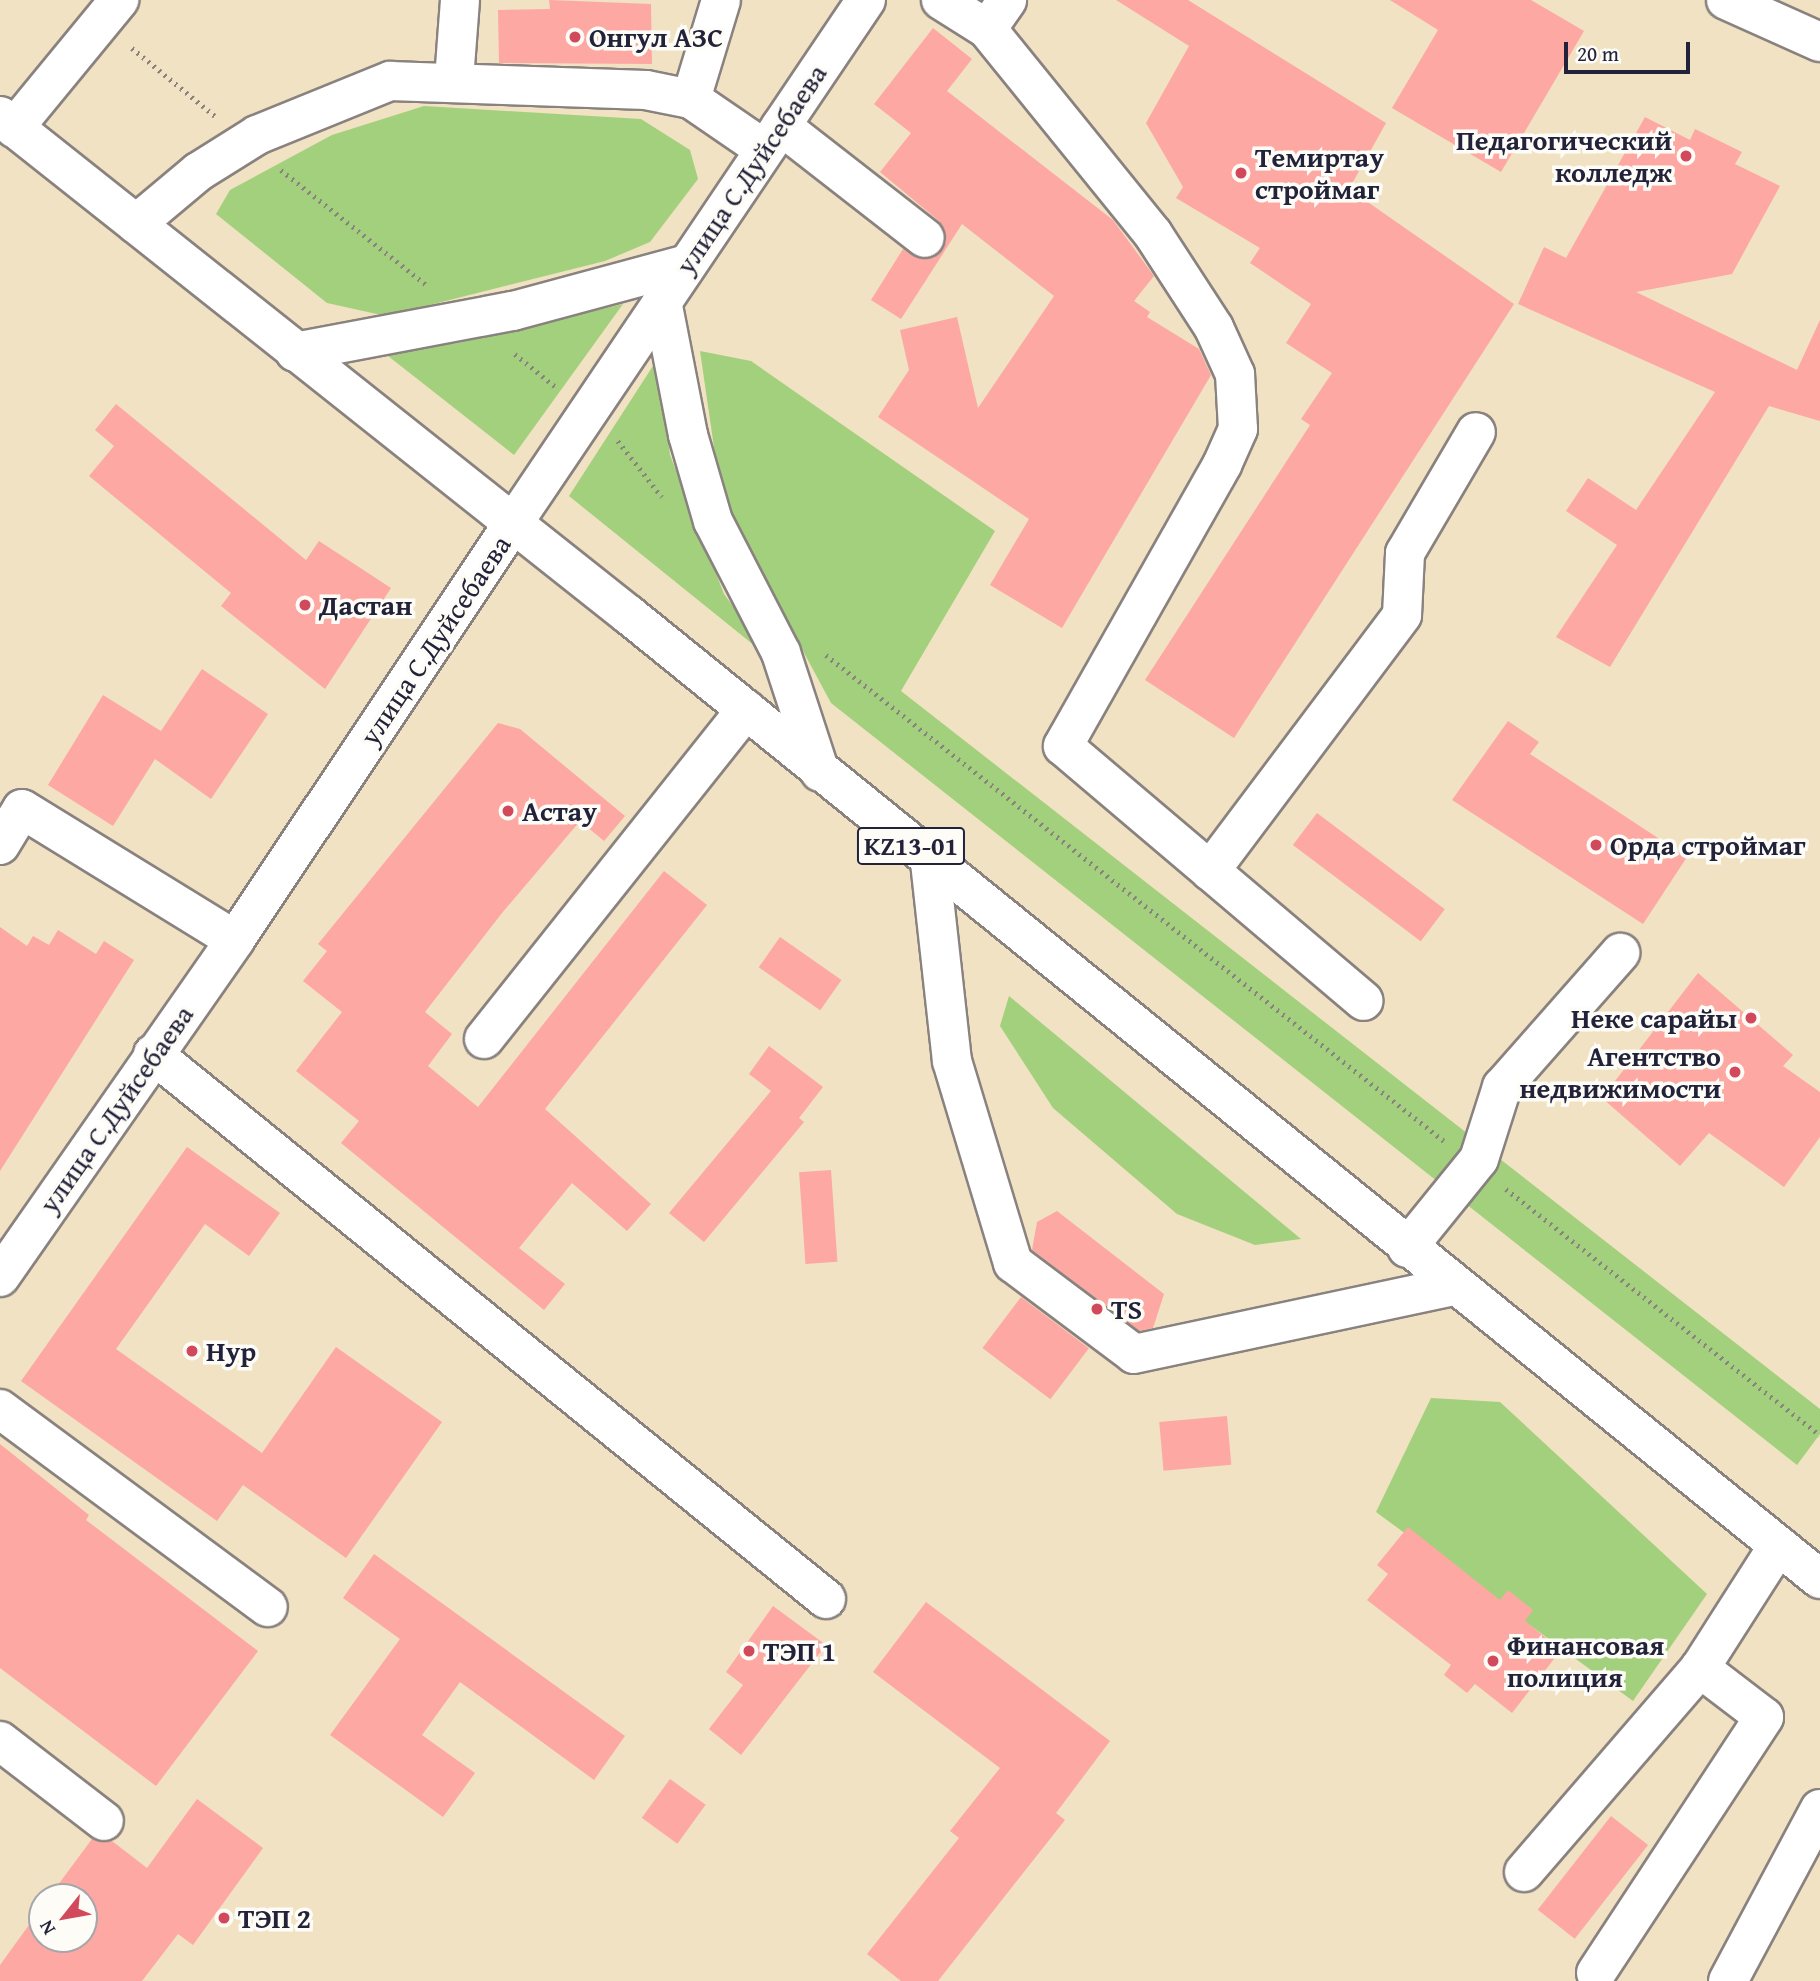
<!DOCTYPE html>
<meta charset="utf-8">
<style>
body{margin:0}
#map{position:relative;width:1820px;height:1981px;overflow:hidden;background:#f0e2c3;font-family:"Gentium Book Plus",serif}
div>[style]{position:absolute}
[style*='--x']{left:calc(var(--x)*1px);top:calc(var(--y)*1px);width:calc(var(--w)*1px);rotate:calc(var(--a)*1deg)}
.green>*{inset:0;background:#a3d07d}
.building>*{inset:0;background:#fda8a2;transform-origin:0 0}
.path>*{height:4.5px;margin-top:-2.25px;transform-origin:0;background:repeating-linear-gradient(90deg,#89827f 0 2px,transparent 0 7px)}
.roads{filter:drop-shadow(2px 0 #89827f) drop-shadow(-2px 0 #89827f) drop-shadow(0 2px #89827f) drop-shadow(0 -2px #89827f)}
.minor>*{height:38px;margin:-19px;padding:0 19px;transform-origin:19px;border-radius:19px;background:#fff}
.major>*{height:38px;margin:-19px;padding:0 19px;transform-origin:19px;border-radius:19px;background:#fff}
.highway>*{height:38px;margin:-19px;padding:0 19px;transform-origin:19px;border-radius:19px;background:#fff}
.dots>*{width:19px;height:19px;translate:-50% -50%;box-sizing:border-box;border:4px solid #fdfcf7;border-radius:50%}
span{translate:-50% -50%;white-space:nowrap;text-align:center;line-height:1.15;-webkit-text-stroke:7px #fdfcf7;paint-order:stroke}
.shield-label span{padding:2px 5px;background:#fdfcf7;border:2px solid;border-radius:5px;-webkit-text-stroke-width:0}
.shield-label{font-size:26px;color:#22223b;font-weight:700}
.poi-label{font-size:28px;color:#22223b;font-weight:700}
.left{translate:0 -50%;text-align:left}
.right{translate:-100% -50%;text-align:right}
.street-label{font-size:28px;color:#22223b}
.north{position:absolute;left:28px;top:1883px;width:70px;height:70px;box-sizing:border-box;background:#fdfcf7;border:2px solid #a5a5ac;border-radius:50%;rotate:239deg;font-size:19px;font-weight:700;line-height:28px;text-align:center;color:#22223b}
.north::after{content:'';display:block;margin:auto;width:24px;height:32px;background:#d1495b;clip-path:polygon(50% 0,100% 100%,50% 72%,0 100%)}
.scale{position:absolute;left:1564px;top:42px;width:126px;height:32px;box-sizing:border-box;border:4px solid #22223b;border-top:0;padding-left:9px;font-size:21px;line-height:24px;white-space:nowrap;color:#22223b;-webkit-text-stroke:5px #fdfcf7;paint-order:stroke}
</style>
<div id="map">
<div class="green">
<div style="clip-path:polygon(424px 106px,641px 119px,690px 150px,698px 179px,650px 242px,605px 261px,386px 316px,327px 303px,216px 214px,230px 190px,332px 135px)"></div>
<div style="clip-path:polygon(623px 304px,514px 455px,383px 352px,458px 343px)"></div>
<div style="clip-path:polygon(700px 351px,751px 361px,995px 531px,901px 691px,1820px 1409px,1820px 1434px,1797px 1465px,831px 703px,738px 530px,717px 468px)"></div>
<div style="clip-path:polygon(660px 355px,670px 455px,724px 594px,771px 659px,569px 496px)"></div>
<div style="clip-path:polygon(1009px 996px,1301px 1239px,1255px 1245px,1177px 1214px,1053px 1108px,1000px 1026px)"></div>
<div style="clip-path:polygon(1431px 1398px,1500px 1402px,1707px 1594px,1633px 1701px,1376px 1512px)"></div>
</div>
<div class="building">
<div style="clip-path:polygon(549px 0,651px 4px,652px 64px,499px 63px,498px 10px,550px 9px)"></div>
<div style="clip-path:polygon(1116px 0,1188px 0,1386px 123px,1349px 189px,1514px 304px,1234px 738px,1145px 680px,1310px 425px,1301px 419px,1332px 373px,1286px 343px,1311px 304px,1250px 263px,1260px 248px,1176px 198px,1183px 187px,1146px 123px,1189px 46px)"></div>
<div style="clip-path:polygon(1390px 0,1531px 0,1584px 31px,1501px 172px,1392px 108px,1438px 30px)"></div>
<div style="clip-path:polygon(933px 28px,972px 59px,947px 91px,1113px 220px,1154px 276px,1134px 301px,1150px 312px,1147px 317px,1199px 349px,1211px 375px,1062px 628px,990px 585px,1029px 519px,878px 417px,909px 370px,900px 330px,957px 317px,978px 408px,1054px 296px,962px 224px,901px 319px,871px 300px,903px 249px,933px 258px,946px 242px,939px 221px,880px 172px,911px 133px,874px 104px)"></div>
<div style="clip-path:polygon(1645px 117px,1690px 140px,1695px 129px,1742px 152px,1735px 164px,1780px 186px,1732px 274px,1636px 292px,1797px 370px,1820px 320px,1820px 421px,1769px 406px,1610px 667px,1556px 637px,1617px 545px,1566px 511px,1588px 478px,1636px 510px,1715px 392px,1518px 304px,1544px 247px,1566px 258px)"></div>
<div style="clip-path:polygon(116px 404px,306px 560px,319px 541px,391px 588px,325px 689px,221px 606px,231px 593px,89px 476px,114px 446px,95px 430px)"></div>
<div style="clip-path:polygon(202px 669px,268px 714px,211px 799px,155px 759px,113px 826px,48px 785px,103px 695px,161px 731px)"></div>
<div style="clip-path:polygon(1508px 721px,1539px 742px,1530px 754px,1687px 857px,1643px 924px,1452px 800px)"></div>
<div style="clip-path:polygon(498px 723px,520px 729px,625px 816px,604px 841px,580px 821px,502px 913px,425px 1012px,452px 1034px,428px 1066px,478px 1107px,664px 871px,707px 905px,545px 1109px,651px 1204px,627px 1231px,572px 1183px,519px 1248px,565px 1284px,544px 1310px,341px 1143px,359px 1121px,296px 1071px,342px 1012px,303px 981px,327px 951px,318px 944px)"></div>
<div style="left:1317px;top:813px;width:160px;height:40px;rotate:37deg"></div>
<div style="clip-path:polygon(0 927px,27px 946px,33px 936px,49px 945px,58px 930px,96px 954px,104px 941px,134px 960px,0 1171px)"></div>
<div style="left:780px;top:937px;width:75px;height:37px;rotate:35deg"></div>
<div style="clip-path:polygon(1698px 973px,1793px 1055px,1783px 1066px,1820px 1092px,1820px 1137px,1784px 1187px,1709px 1133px,1680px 1166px,1602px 1098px)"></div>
<div style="clip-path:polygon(769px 1046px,823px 1087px,799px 1118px,804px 1122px,704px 1242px,669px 1213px,771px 1091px,749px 1074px)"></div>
<div style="clip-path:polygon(187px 1147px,280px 1213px,249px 1256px,205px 1224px,116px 1349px,262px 1453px,336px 1347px,442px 1422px,346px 1558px,243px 1485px,217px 1521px,21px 1381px)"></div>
<div style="left:831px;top:1170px;width:92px;height:32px;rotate:86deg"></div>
<div style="clip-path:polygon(1057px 1211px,1164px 1294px,1153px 1328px,1139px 1331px,1032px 1250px,1037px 1222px)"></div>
<div style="left:1021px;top:1297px;width:85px;height:64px;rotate:37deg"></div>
<div style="left:1227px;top:1416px;width:49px;height:68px;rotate:85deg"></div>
<div style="clip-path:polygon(0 1444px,89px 1515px,86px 1520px,258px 1651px,156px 1786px,0 1668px)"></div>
<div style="clip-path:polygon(1408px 1527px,1500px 1600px,1508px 1590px,1533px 1610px,1525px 1621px,1561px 1650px,1512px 1713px,1475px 1684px,1467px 1693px,1444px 1675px,1451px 1665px,1367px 1600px,1388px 1574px,1377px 1565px)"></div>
<div style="clip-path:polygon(374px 1554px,625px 1736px,594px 1780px,460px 1682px,422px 1735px,475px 1773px,443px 1817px,330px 1735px,400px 1639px,343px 1598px)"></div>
<div style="clip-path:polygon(926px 1602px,1110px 1741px,1056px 1813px,1065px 1820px,938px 1981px,901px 1981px,867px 1954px,959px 1838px,950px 1831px,1000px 1768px,873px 1672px)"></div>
<div style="clip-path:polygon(773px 1606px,826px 1645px,741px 1755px,709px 1729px,743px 1685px,726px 1672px)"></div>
<div style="left:670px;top:1779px;width:44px;height:48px;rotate:36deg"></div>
<div style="clip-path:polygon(197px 1799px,263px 1848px,193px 1945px,178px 1934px,142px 1981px,0 1981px,0 1965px,42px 1907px,42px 1939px,84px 1939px,84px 1897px,49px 1897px,92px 1839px,112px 1841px,147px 1868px)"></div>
<div style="left:1611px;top:1816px;width:47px;height:119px;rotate:38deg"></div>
</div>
<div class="path">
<div style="--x:132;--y:48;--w:107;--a:39.3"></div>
<div style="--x:281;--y:170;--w:187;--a:38.3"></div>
<div style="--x:515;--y:354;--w:54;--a:39"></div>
<div style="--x:618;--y:441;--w:71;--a:51.8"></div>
<div style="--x:826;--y:655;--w:786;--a:38.18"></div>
<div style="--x:1506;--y:1189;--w:399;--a:38.1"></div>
</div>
<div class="roads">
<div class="minor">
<div style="--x:941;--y:0;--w:54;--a:32.2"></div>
<div style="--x:987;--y:29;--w:264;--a:51"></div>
<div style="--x:1153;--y:234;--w:112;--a:57"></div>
<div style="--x:1214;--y:328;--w:51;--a:65.5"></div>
<div style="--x:1235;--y:374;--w:55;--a:86.9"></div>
<div style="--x:1238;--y:429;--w:39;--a:114"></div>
<div style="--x:1222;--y:465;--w:323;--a:119.5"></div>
<div style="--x:1063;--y:746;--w:394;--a:40.3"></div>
<div style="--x:1726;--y:0;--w:103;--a:24.1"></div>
<div style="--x:987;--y:29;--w:35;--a:-55"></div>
<div style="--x:454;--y:80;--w:80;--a:-85.7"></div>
<div style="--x:691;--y:99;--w:103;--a:-73.1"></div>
<div style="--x:781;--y:126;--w:182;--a:37.9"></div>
<div style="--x:14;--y:128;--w:166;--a:-50.6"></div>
<div style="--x:136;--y:224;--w:81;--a:-40"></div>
<div style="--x:198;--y:172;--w:70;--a:-32.1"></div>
<div style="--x:257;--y:135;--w:144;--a:-22.1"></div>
<div style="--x:390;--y:81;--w:256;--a:2"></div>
<div style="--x:646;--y:90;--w:46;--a:11.3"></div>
<div style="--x:691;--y:99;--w:88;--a:34.4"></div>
<div style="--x:0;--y:845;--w:42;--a:-58.6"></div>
<div style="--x:22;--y:809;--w:250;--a:31.6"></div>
<div style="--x:930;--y:862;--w:200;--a:83.7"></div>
<div style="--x:952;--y:1061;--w:211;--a:73.2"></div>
<div style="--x:1013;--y:1263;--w:151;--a:36.9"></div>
<div style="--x:1134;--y:1354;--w:326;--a:-12"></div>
<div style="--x:1210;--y:871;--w:320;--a:-53.1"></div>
<div style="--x:1402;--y:615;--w:62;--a:-87.2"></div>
<div style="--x:1405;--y:553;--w:140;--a:-59.6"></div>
<div style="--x:484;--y:1039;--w:421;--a:-51.5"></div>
<div style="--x:153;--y:1054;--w:866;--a:39"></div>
<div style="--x:1407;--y:1248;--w:114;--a:-51"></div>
<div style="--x:1479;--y:1159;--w:76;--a:-72.3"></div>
<div style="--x:1502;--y:1087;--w:179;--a:-48.6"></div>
<div style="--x:0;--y:1277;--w:411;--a:-55.1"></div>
<div style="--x:235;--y:940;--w:499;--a:-56.3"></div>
<div style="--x:0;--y:1409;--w:333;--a:36.5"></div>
<div style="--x:0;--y:1741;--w:131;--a:37.6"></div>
<div style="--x:1524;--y:1872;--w:269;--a:-49.2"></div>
<div style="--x:1700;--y:1668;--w:145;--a:-57.4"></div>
<div style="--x:1596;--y:1973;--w:306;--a:-56.7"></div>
<div style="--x:1764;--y:1717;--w:81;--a:-142.6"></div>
<div style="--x:1728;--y:1981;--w:195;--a:-61.9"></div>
</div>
<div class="major">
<div style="--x:512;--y:525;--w:633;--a:-56.01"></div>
</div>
<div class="highway">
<div style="--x:0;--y:116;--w:803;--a:38.43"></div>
<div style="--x:629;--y:615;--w:1532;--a:38.99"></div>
<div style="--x:662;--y:301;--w:136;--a:79"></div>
<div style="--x:688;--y:435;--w:90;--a:73.8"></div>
<div style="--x:713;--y:521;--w:148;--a:62.7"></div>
<div style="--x:781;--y:653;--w:125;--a:71.9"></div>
<div style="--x:295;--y:352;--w:222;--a:-10.7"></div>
<div style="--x:513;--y:311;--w:180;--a:-15.1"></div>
</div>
</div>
<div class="dots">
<div style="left:575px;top:37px;background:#d1495b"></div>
<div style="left:1686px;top:156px;background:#d1495b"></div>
<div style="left:1241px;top:173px;background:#d1495b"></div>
<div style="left:305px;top:605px;background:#d1495b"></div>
<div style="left:508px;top:811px;background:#d1495b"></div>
<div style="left:1596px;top:845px;background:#d1495b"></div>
<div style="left:1751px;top:1018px;background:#d1495b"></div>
<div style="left:1735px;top:1072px;background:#d1495b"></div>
<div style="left:1097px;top:1309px;background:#d1495b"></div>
<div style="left:192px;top:1351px;background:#d1495b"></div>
<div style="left:749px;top:1651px;background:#d1495b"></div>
<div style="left:1493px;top:1661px;background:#d1495b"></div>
<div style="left:224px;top:1918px;background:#d1495b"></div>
</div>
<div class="shield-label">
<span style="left:911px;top:846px">KZ13-01</span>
</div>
<div class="poi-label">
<span class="left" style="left:589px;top:37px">Онгул АЗС</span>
<span class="right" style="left:1672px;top:156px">Педагогический<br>колледж</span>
<span class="left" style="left:1255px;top:173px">Темиртау<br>строймаг</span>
<span class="left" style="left:319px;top:605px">Дастан</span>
<span class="left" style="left:522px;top:811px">Астау</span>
<span class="left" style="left:1610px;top:845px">Орда строймаг</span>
<span class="right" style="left:1737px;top:1018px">Неке сарайы</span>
<span class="right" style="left:1721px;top:1072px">Агентство<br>недвижимости</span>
<span class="left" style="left:1111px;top:1309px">TS</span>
<span class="left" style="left:206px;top:1351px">Нур</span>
<span class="left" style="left:1507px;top:1661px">Финансовая<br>полиция</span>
<span class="left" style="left:763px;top:1651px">ТЭП 1</span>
<span class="left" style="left:238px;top:1918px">ТЭП 2</span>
</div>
<div class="street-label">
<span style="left:751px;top:169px;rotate:-56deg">улица С.Дуйсебаева</span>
<span style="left:435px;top:640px;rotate:-56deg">улица С.Дуйсебаева</span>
<span style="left:116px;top:1109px;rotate:-55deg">улица С.Дуйсебаева</span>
</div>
<div class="north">N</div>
<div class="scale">20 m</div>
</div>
